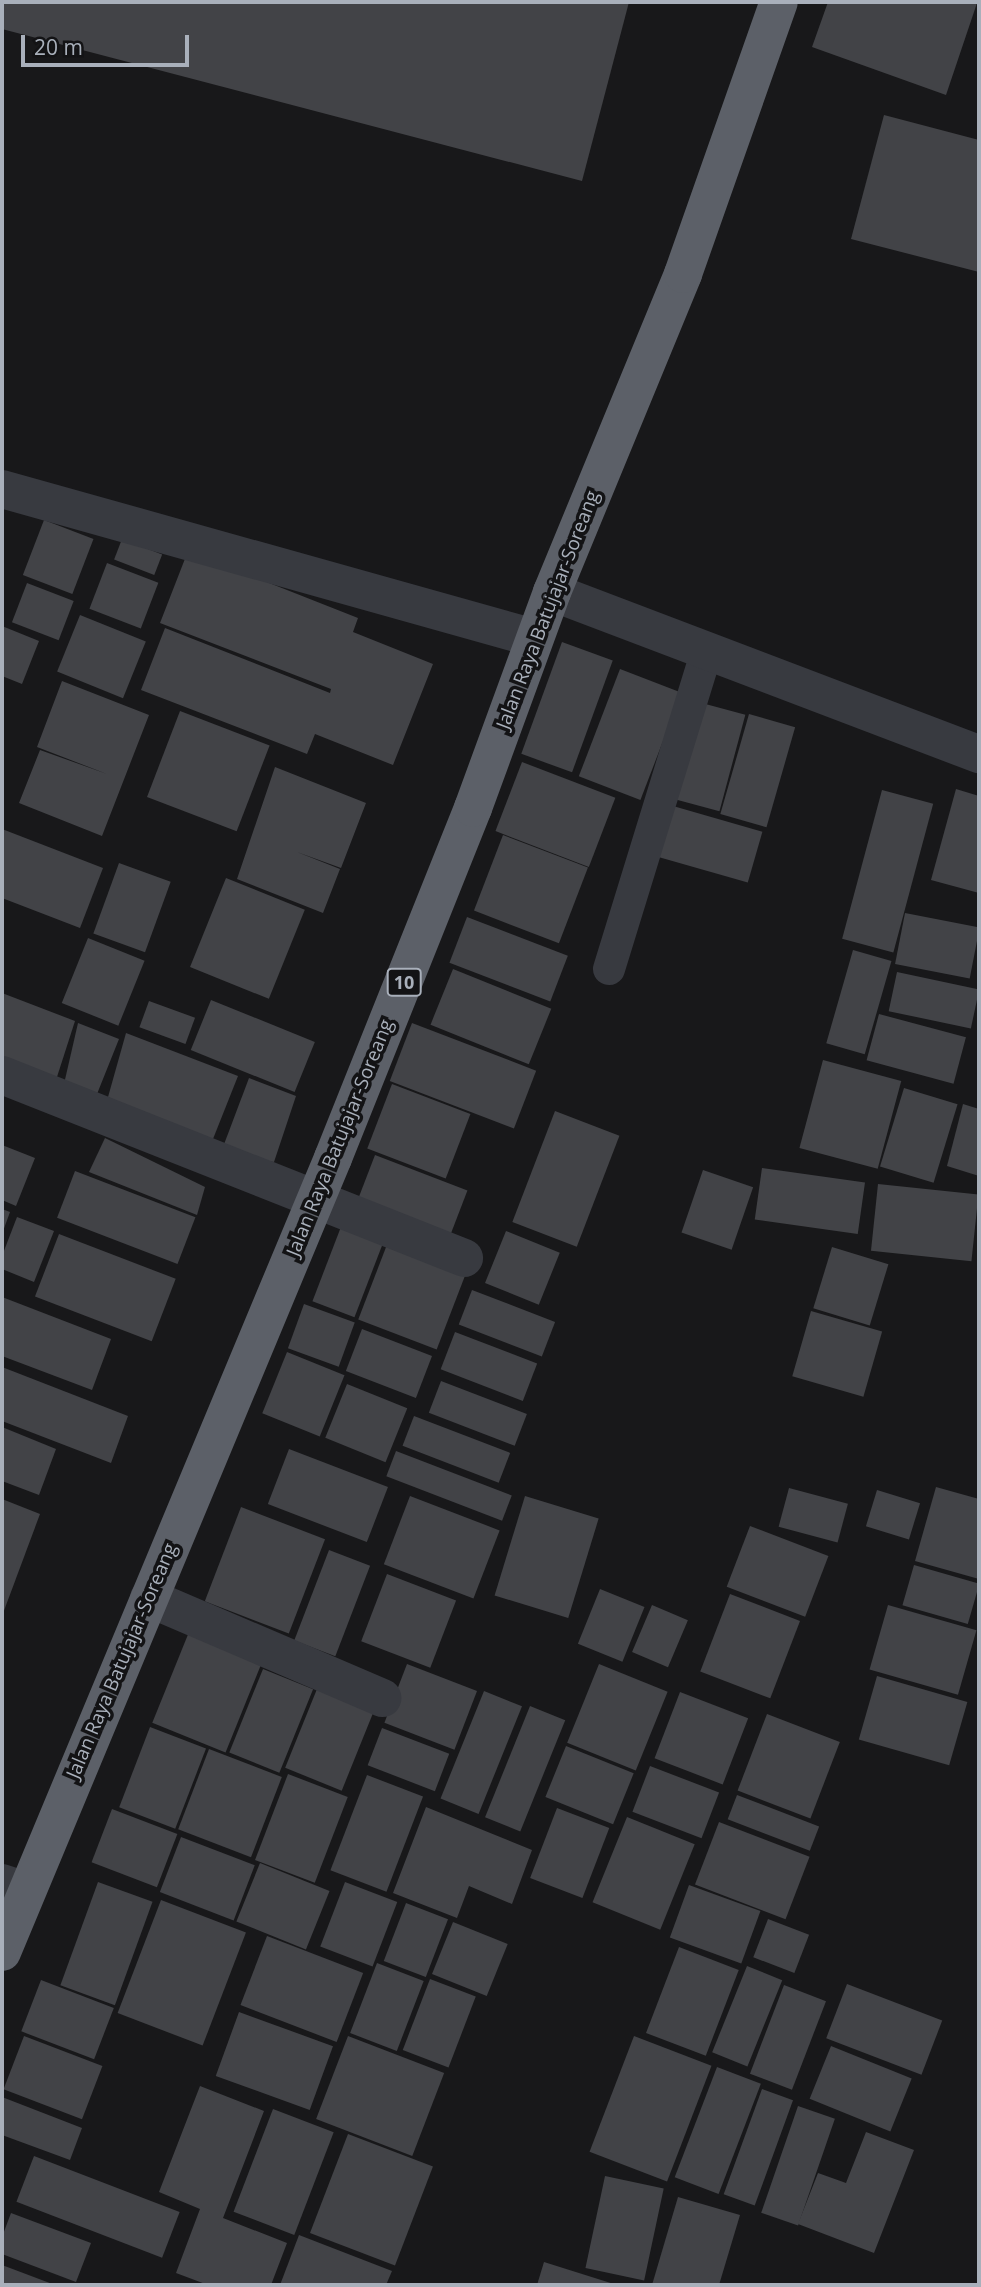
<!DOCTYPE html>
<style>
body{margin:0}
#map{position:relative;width:981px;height:2287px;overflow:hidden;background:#18181a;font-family:"Open Sans",sans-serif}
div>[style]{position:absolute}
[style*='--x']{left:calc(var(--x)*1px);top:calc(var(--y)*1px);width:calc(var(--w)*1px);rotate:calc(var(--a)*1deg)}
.building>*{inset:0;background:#424347;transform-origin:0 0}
.service>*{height:32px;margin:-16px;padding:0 16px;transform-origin:16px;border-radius:16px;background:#383a40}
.minor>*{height:38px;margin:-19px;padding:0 19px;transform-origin:19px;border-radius:19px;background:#383a40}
.trunk>*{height:38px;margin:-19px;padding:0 19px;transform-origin:19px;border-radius:19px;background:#5c6068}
span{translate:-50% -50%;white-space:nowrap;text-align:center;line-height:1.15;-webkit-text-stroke:7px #131315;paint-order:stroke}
.shield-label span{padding:2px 5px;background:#131315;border:2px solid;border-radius:5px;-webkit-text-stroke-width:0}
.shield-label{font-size:18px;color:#a9b0bb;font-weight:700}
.street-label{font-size:19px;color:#a9b0bb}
.frame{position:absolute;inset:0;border:4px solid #a9b0bb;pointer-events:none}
.scale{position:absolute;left:21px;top:35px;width:168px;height:32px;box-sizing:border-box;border:4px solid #a9b0bb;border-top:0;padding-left:9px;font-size:21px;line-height:24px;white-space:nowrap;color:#a9b0bb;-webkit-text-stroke:5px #131315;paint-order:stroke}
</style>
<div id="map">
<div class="building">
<div style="clip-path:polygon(2px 2px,629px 2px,582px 181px,2px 29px)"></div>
<div style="clip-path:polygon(828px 2px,977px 3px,946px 95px,812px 47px)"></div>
<div style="clip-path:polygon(884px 115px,979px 140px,979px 272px,851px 239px)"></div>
<div style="left:44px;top:520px;width:53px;height:59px;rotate:21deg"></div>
<div style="left:122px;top:539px;width:43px;height:22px;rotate:21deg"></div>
<div style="clip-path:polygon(188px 551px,358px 618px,353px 632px,433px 664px,393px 765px,315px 734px,307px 754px,141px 690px,165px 628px,330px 693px,331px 689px,160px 623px)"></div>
<div style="left:107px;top:563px;width:55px;height:49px;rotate:21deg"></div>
<div style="left:27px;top:583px;width:50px;height:42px;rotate:21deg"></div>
<div style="left:80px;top:615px;width:71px;height:61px;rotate:22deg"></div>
<div style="clip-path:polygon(2px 626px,39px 641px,22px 684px,2px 676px)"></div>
<div style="left:562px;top:642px;width:54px;height:119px;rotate:20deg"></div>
<div style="left:620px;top:669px;width:66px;height:115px;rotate:21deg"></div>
<div style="clip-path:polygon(62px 681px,149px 715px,102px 836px,19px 803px,40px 750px,107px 774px,37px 747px)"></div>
<div style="left:698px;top:702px;width:49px;height:100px;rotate:15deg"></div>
<div style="left:180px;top:711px;width:96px;height:92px;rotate:21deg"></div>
<div style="left:749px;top:714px;width:48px;height:104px;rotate:16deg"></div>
<div style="left:522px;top:762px;width:100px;height:74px;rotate:21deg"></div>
<div style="clip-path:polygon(275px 767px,366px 803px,341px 868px,297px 852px,340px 869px,323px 913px,237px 879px)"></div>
<div style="clip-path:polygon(956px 789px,979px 796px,979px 893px,931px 880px)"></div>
<div style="left:882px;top:790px;width:53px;height:154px;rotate:15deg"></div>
<div style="left:673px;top:806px;width:93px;height:53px;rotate:16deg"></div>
<div style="clip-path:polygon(2px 829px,103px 868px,80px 928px,2px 898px)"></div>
<div style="left:503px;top:835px;width:91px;height:81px;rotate:21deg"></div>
<div style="left:119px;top:863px;width:55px;height:75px;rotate:20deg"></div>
<div style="left:226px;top:878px;width:85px;height:96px;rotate:22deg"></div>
<div style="left:905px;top:913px;width:76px;height:52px;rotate:11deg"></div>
<div style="left:467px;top:917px;width:108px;height:49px;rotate:21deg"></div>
<div style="left:88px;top:938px;width:61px;height:70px;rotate:22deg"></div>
<div style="left:853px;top:950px;width:40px;height:97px;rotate:16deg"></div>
<div style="left:453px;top:969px;width:106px;height:60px;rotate:22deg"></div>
<div style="left:897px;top:972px;width:84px;height:40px;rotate:12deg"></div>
<div style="clip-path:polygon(2px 993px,75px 1021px,56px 1080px,2px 1065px)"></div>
<div style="left:211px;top:1000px;width:112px;height:54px;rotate:22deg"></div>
<div style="left:149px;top:1001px;width:49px;height:28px;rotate:20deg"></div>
<div style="left:879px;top:1014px;width:90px;height:48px;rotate:15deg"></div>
<div style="clip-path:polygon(78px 1023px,119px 1039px,95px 1099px,64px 1084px)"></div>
<div style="left:412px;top:1023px;width:133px;height:62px;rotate:21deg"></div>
<div style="clip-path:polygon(126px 1033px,238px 1076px,211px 1144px,108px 1097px)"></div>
<div style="left:823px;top:1060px;width:81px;height:91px;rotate:15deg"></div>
<div style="clip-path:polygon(249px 1078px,296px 1096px,274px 1162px,220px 1155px)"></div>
<div style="left:392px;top:1084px;width:84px;height:69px;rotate:21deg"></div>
<div style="left:904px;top:1088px;width:56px;height:82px;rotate:17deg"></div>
<div style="clip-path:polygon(963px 1104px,979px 1109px,979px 1176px,947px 1166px)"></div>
<div style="left:555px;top:1111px;width:69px;height:119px;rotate:21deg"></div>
<div style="clip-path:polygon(105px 1138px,205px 1187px,197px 1215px,89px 1172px)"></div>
<div style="clip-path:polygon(2px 1145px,35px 1158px,16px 1206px,2px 1200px)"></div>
<div style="left:375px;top:1155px;width:99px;height:53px;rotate:21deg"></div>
<div style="left:762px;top:1168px;width:104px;height:52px;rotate:8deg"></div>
<div style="left:703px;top:1170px;width:53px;height:66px;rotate:19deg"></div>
<div style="left:75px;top:1171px;width:129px;height:50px;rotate:21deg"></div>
<div style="left:878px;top:1184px;width:101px;height:67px;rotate:6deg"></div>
<div style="clip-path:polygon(2px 1209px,10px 1212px,2px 1234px)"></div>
<div style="clip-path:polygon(17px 1217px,54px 1231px,34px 1282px,2px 1269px,2px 1256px)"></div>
<div style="left:344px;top:1219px;width:45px;height:88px;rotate:21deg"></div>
<div style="left:506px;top:1231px;width:58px;height:56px;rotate:22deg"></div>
<div style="left:59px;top:1234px;width:125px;height:67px;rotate:21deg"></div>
<div style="left:388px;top:1242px;width:84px;height:83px;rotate:21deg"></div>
<div style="left:832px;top:1247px;width:59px;height:64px;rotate:17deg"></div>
<div style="left:472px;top:1290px;width:89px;height:37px;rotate:21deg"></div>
<div style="clip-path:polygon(2px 1297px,111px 1339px,92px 1390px,2px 1356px)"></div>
<div style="left:304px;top:1304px;width:54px;height:47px;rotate:20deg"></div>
<div style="left:811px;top:1311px;width:74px;height:68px;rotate:16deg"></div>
<div style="left:362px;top:1329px;width:75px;height:45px;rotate:21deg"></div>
<div style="left:455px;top:1332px;width:88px;height:40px;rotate:21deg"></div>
<div style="left:287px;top:1352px;width:62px;height:66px;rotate:22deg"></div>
<div style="clip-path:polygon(2px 1367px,128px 1416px,111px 1463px,2px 1421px)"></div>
<div style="left:441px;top:1381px;width:92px;height:34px;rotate:21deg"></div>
<div style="left:347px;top:1384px;width:65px;height:58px;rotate:22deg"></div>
<div style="left:414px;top:1416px;width:103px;height:32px;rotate:21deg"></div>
<div style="clip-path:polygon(2px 1427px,56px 1449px,39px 1495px,2px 1481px)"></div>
<div style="left:289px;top:1449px;width:106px;height:59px;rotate:21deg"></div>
<div style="left:396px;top:1451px;width:124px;height:27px;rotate:21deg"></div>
<div style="clip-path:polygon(936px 1487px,979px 1499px,979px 1579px,915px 1561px)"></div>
<div style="left:789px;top:1488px;width:61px;height:40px;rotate:15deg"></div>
<div style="left:877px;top:1490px;width:45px;height:38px;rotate:17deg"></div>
<div style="left:410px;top:1496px;width:96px;height:73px;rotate:21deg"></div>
<div style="left:525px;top:1496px;width:77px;height:104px;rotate:17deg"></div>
<div style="clip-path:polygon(2px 1499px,40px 1514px,2px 1616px)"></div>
<div style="left:241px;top:1507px;width:90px;height:101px;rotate:21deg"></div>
<div style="left:750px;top:1526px;width:84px;height:65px;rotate:21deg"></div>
<div style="left:329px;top:1550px;width:44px;height:97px;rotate:21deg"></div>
<div style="left:914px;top:1565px;width:68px;height:42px;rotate:16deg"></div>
<div style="left:387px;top:1574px;width:74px;height:72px;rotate:21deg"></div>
<div style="left:600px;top:1589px;width:48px;height:59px;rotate:22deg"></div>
<div style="left:730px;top:1594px;width:75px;height:83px;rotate:21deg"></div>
<div style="left:652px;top:1605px;width:39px;height:51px;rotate:23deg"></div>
<div style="left:888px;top:1605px;width:92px;height:67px;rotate:16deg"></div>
<div style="left:189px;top:1632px;width:79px;height:98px;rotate:22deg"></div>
<div style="left:407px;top:1664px;width:75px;height:63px;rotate:21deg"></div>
<div style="left:599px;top:1664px;width:74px;height:85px;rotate:22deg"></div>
<div style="left:263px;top:1669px;width:54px;height:90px;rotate:22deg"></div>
<div style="left:877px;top:1676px;width:94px;height:66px;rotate:16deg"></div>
<div style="left:317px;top:1689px;width:61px;height:85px;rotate:22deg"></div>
<div style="left:484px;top:1691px;width:41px;height:116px;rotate:22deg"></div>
<div style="left:680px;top:1692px;width:73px;height:71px;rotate:21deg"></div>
<div style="left:530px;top:1706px;width:38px;height:120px;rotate:22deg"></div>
<div style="left:767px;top:1714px;width:78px;height:82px;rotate:21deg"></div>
<div style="left:150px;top:1727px;width:60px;height:86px;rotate:21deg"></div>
<div style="left:382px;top:1728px;width:72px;height:40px;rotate:21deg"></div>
<div style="left:566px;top:1746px;width:73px;height:55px;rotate:22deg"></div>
<div style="left:209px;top:1749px;width:78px;height:86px;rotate:21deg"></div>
<div style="left:650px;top:1766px;width:74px;height:49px;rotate:21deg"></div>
<div style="left:288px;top:1774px;width:64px;height:92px;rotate:21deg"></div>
<div style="left:367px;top:1775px;width:60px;height:102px;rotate:21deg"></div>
<div style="left:737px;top:1795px;width:88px;height:26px;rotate:21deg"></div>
<div style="clip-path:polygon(426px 1807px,532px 1850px,512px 1904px,469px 1886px,457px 1918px,393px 1893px)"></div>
<div style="left:557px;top:1808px;width:56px;height:75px;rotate:21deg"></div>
<div style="left:112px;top:1809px;width:70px;height:57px;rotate:21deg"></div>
<div style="left:627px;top:1817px;width:73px;height:92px;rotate:22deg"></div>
<div style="left:719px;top:1822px;width:97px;height:67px;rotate:21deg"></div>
<div style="left:181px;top:1837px;width:79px;height:59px;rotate:21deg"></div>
<div style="left:260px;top:1863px;width:75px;height:63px;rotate:22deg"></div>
<div style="left:98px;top:1882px;width:58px;height:110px;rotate:20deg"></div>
<div style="left:345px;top:1882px;width:56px;height:69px;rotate:21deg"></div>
<div style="left:689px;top:1885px;width:76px;height:56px;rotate:20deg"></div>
<div style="left:161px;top:1900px;width:91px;height:121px;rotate:21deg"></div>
<div style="left:406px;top:1903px;width:45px;height:62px;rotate:21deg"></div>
<div style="left:768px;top:1919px;width:44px;height:41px;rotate:21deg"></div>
<div style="left:453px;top:1922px;width:59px;height:56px;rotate:22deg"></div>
<div style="left:267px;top:1936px;width:103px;height:74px;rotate:21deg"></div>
<div style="left:679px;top:1947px;width:64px;height:92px;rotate:21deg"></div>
<div style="left:377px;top:1963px;width:50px;height:75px;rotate:21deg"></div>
<div style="left:747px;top:1966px;width:38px;height:93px;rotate:22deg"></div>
<div style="left:430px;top:1979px;width:49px;height:76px;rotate:21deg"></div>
<div style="left:41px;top:1980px;width:78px;height:55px;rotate:21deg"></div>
<div style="left:847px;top:1984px;width:102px;height:58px;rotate:21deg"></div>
<div style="left:784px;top:1985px;width:45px;height:95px;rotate:21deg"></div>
<div style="left:239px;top:2012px;width:100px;height:68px;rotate:20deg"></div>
<div style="left:24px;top:2036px;width:84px;height:57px;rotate:21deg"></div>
<div style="left:348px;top:2036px;width:103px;height:89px;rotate:21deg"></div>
<div style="left:634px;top:2036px;width:83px;height:124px;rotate:21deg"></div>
<div style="left:831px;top:2046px;width:87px;height:57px;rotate:22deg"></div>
<div style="left:717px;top:2067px;width:47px;height:118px;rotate:21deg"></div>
<div style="clip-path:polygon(200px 2086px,264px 2111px,223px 2218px,287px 2243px,271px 2285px,208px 2285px,176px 2273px,200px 2209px,159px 2192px)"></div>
<div style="left:762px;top:2089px;width:33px;height:112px;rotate:20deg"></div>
<div style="clip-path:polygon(2px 2097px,82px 2128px,70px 2160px,2px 2135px)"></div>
<div style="left:798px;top:2106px;width:39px;height:113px;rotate:19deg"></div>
<div style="left:273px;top:2109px;width:65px;height:110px;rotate:21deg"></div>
<div style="clip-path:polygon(866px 2132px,914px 2150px,874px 2253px,798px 2224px,818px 2173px,846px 2183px)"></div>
<div style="left:348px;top:2134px;width:91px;height:106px;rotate:21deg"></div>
<div style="left:34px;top:2156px;width:156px;height:49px;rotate:21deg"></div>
<div style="left:605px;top:2176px;width:60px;height:94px;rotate:12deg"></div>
<div style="clip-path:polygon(678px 2197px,740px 2215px,719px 2285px,652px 2285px)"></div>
<div style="clip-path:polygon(11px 2213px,91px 2243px,76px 2282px,2px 2254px,2px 2237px)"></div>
<div style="clip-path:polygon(299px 2235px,392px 2271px,386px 2285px,280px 2285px)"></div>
<div style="clip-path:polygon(544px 2262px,617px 2285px,537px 2285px)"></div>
<div style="clip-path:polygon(2px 2265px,55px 2285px,2px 2285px)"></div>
</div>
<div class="service">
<div style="--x:609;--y:969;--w:333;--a:-72.9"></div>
</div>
<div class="minor">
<div style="--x:2;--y:489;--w:552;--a:15.65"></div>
<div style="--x:552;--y:592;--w:457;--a:20.8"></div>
<div style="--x:2;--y:1075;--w:497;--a:21.6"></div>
<div style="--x:149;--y:1598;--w:254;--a:23.2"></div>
<div style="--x:2;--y:1883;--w:25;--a:18"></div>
</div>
<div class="trunk">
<div style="--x:2;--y:1952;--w:860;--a:-67.37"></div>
<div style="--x:333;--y:1158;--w:377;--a:-68.2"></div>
<div style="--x:473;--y:808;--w:230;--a:-69.9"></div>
<div style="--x:552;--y:592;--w:344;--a:-67.6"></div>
<div style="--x:683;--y:274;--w:288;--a:-70.6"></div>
</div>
<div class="shield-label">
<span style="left:404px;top:982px">10</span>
</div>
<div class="street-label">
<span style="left:548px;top:610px;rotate:-69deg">Jalan Raya Batujajar-Soreang</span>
<span style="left:340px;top:1138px;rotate:-68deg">Jalan Raya Batujajar-Soreang</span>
<span style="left:122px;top:1661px;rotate:-67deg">Jalan Raya Batujajar-Soreang</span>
</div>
<div class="frame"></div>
<div class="scale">20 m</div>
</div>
